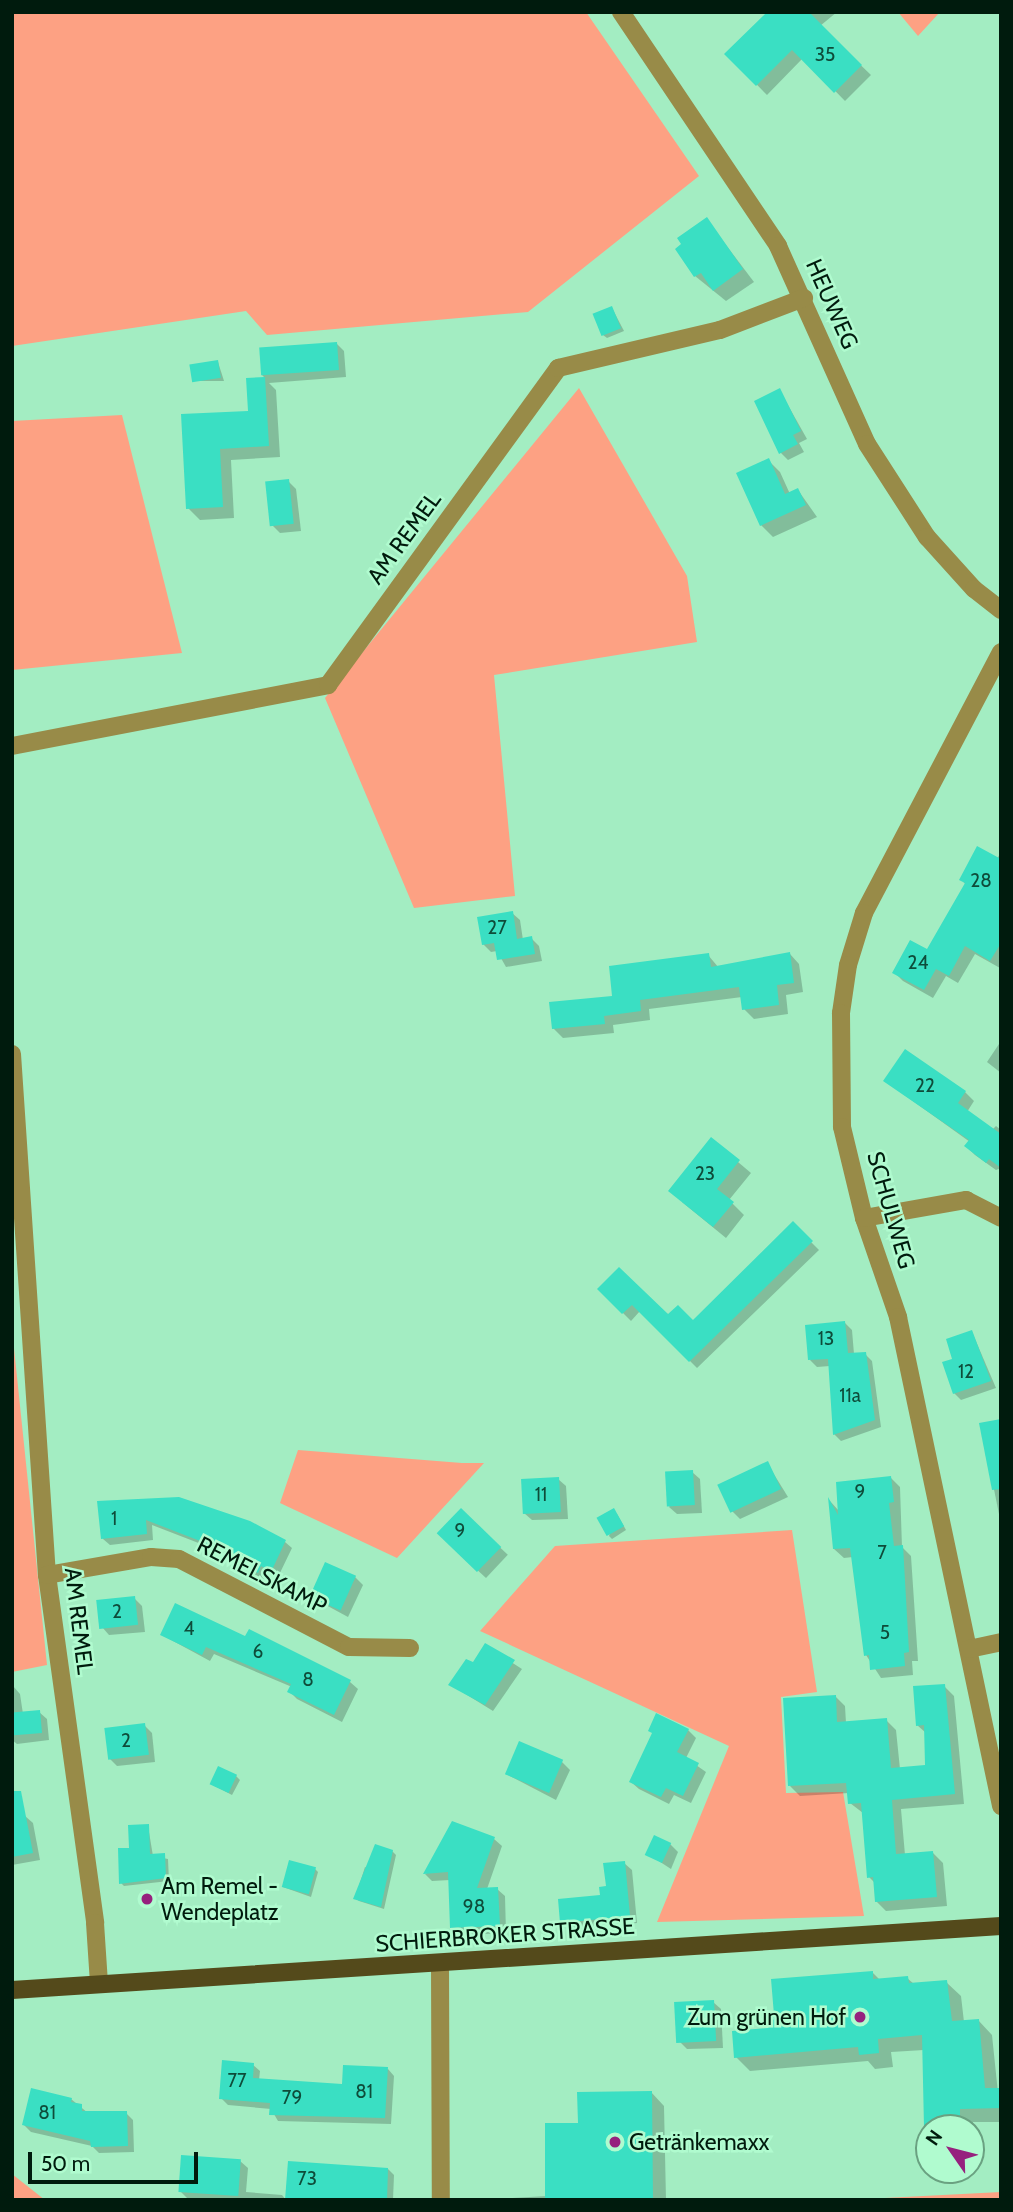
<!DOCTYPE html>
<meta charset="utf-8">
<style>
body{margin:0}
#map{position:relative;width:1013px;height:2212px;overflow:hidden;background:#a3edc2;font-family:Cabin,sans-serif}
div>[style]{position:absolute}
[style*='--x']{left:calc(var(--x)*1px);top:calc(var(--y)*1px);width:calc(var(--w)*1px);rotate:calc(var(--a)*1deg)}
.green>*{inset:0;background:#fda183}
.shadow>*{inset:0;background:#0003;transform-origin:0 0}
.building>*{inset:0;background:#3adfc3;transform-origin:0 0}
.minor>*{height:18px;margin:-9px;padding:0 9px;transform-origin:9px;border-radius:9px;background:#988b48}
.major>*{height:18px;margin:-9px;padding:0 9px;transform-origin:9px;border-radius:9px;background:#544a1b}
.dots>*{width:19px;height:19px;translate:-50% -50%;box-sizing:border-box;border:4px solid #b0fbcf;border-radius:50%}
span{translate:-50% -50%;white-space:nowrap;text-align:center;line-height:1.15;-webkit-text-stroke:5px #b0fbcf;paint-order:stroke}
.number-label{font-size:19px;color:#0e4c3a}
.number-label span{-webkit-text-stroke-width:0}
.street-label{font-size:23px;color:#001b0d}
.poi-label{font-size:23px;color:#001b0d}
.left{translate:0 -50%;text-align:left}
.right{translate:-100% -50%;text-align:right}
.frame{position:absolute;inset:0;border:14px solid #001b0d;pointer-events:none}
.north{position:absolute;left:915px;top:2114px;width:70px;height:70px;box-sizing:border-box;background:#b0fbcf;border:2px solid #6aa181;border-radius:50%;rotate:305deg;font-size:19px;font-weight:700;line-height:28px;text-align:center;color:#001b0d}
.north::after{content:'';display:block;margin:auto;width:24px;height:32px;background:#96217e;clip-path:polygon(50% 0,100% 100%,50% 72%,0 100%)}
.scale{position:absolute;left:28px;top:2152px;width:170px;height:32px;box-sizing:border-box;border:4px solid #001b0d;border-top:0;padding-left:9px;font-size:21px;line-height:24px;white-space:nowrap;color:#001b0d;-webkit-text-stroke:5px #b0fbcf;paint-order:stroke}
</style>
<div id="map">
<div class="green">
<div style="clip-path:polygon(12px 12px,586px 12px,699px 176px,528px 312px,267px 335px,246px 311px,12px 346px)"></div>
<div style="clip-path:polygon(898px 12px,940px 12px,918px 36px)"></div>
<div style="clip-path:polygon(579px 388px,687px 576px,697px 642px,494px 675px,515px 896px,414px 908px,325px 698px)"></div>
<div style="clip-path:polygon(122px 415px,182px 653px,12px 670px,12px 421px)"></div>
<div style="clip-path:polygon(12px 1329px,47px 1665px,12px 1672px)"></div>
<div style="clip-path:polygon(298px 1450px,462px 1463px,484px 1463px,397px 1558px,280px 1503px)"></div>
<div style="clip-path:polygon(792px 1530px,817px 1692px,781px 1697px,786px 1793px,843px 1792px,864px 1916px,657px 1922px,729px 1746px,480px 1631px,555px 1546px)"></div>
<div style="clip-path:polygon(12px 2174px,45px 2200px,12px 2200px)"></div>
<div style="clip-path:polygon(1001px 2192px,1001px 2200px,846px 2200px)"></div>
</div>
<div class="shadow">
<div style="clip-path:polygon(772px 12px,837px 12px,820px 26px,871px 75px,845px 101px,803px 58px,767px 95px,727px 54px)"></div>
<div style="clip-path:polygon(707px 220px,754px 282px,726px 301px,695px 276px)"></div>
<div style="clip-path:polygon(612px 308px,624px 331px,607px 338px,603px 335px)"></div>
<div style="clip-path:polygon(336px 343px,344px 351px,346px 377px,269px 383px,276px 390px,280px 457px,231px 460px,234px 518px,200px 520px,188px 508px,183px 416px,250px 413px,248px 379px,265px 378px,262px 375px)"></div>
<div style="clip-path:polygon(218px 362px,224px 381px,193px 381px)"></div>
<div style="clip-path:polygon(780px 391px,807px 439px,799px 443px,804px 452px,788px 460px,781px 453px)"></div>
<div style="clip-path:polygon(768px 460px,780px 472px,790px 494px,798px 490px,817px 517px,773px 537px,761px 525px)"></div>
<div style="clip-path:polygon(288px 481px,296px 489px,301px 531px,280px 533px,272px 525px)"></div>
<div style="clip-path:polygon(1001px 852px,1000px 968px,975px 954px,958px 983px,946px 976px,933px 998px,903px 981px,894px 972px,928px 952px,966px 885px,961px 879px,997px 859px)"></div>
<div style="clip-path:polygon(512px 913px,520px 920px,523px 940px,531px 938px,539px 946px,542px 961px,506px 967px,497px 951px,491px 952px,483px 944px)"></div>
<div style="clip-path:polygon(790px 954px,799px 964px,803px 992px,786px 995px,788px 1014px,754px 1019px,744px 1009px,742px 997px,649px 1009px,650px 1020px,613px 1025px,614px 1033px,563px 1038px,553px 1028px,708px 955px,719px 968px)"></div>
<div style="clip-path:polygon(1001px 1041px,1001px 1073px,987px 1062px)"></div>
<div style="clip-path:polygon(885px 1081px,965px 1092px,974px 1101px,967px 1112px,992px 1130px,996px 1126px,1001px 1130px,1001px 1168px,996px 1170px,975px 1155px,966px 1146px,970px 1142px)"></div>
<div style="clip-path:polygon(712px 1140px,751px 1173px,729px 1200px,744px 1215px,726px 1238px,682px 1202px)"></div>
<div style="clip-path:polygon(793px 1224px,819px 1250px,697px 1368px,640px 1311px,631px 1321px,599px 1289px,693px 1323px)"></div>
<div style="clip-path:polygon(845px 1323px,852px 1330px,854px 1354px,865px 1354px,872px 1361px,881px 1427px,841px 1441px,834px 1434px,830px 1366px,817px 1367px,810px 1360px)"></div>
<div style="clip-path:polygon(972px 1332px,996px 1388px,961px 1400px,954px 1393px,955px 1360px)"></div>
<div style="clip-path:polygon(1001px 1421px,1001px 1524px,981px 1425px)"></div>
<div style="clip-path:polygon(767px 1463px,788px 1497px,740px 1519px,732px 1511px)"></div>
<div style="clip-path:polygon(692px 1472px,700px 1479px,702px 1513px,677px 1514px,669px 1507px)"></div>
<div style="clip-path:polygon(891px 1478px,900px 1487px,902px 1547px,911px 1556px,918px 1661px,912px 1661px,913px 1675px,881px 1678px,866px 1655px,853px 1557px,844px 1558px,834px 1549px,830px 1501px,839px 1511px)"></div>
<div style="clip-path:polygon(558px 1479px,566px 1486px,568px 1519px,532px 1520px,524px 1513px)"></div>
<div style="clip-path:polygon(99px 1503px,285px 1542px,292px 1548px,278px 1577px,267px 1572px,264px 1579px,250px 1572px,243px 1565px,245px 1561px,152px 1525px,153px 1540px,110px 1545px,103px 1539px)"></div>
<div style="left:461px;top:1511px;width:64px;height:32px;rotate:43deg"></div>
<div style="clip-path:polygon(617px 1514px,626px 1530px,612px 1539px,609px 1536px)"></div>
<div style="clip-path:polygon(355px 1577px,363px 1585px,348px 1617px,311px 1597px)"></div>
<div style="clip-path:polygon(134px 1598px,142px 1606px,145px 1632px,109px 1635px,102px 1627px)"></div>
<div style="clip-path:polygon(250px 1631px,350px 1682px,358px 1689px,342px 1722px,297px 1699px,289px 1691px,292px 1687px,214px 1654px,210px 1661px,162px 1635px,246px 1639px)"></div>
<div style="clip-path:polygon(486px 1646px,522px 1669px,493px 1711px,451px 1685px,474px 1664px)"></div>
<div style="clip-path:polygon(13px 1686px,20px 1694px,23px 1714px,39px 1712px,47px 1719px,49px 1740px,17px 1744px,12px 1740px)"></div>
<div style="clip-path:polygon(944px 1686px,954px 1696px,964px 1804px,901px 1809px,905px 1855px,933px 1853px,943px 1863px,947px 1906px,886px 1911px,876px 1901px,875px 1883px,869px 1877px,863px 1813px,850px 1803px,849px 1793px,800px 1796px,790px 1786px,835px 1696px,845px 1706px,846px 1723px,886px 1720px,896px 1730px,900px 1769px,927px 1766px,926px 1733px,917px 1725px)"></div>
<div style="clip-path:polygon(144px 1725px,152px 1733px,155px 1762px,117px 1766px,109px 1758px)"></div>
<div style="clip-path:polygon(688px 1730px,696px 1738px,686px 1758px,706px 1772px,691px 1803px,674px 1795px,669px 1804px,639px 1789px,631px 1782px)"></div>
<div style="clip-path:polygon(562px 1762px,570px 1770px,556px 1800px,506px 1774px)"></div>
<div style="clip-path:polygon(236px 1776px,240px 1780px,232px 1795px,211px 1784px)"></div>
<div style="clip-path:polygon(25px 1816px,33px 1823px,40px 1860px,12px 1865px,12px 1818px)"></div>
<div style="clip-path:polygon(148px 1826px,153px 1856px,168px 1859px,169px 1881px,124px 1886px,121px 1883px,131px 1849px)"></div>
<div style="clip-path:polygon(494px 1839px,502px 1846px,487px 1889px,497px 1889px,505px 1896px,506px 1933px,460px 1935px,452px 1928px,450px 1880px,432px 1881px,425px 1874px)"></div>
<div style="clip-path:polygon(670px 1844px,678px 1852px,671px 1869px,648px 1854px)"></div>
<div style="clip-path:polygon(392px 1851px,396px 1855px,384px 1909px,359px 1901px,355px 1898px,365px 1867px,369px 1869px)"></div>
<div style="clip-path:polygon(624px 1863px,632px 1870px,637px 1923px,570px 1930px,562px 1922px,602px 1897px)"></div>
<div style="clip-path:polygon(315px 1869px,318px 1872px,311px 1897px,283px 1887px)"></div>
<div style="clip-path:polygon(872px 1972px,880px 1980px,907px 1978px,914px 1984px,946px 1982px,961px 1996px,964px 2022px,978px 2020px,992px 2035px,1001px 2122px,973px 2122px,974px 2131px,929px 2128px,929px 2160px,924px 2050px,891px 2052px,893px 2067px,875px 2069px,868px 2061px,750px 2071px,736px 2057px,770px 2029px,776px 2016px)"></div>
<div style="clip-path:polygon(713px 2002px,721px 2009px,723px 2048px,687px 2049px,679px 2041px)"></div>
<div style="clip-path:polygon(253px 2065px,260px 2071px,259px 2080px,344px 2085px,388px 2069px,394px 2076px,391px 2124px,278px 2121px,271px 2109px,228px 2105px,221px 2098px)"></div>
<div style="clip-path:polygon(651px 2092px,664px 2106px,666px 2200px,480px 2200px,547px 2196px,579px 2125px)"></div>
<div style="clip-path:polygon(71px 2099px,88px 2113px,126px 2113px,133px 2120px,134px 2152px,99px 2153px,92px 2146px,31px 2132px,24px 2125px)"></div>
<div style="clip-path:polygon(240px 2161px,248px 2168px,246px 2192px,282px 2195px,286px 2200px,188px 2199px,180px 2191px)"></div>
<div style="clip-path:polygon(388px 2169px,394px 2175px,393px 2200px,287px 2200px)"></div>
</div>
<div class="building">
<div style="clip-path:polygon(767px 12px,809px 12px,862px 65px,834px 93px,792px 50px,756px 86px,724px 54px)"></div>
<div style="clip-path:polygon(707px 217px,743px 269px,713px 291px,701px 273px,694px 277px,675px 249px,681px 244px,677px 238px)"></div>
<div style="left:612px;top:306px;width:24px;height:21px;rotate:68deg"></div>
<div style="left:337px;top:342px;width:28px;height:78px;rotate:86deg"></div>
<div style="left:218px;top:360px;width:18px;height:29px;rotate:81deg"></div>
<div style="clip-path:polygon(265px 377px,269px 446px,220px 449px,223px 507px,186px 509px,181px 414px,248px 411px,246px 378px)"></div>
<div style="clip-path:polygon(780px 388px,801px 431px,793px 435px,798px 444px,779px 454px,754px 401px)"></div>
<div style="clip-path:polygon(769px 458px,785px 494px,798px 488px,806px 505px,760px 526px,736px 473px)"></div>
<div style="left:289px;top:479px;width:45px;height:24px;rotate:84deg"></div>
<div style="clip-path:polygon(977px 846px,1001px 859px,1001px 943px,990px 961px,965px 946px,949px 976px,936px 969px,924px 990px,892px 973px,910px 940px,927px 949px,965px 883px,959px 880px)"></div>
<div style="clip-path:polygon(513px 911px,517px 939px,532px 936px,535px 954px,497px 960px,494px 943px,482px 945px,477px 917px)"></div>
<div style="clip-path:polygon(790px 952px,794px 983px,777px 985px,779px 1005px,742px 1010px,739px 987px,640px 1000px,641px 1011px,604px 1016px,605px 1024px,552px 1029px,549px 1002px,612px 996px,609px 966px,709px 953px,711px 967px)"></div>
<div style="clip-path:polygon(905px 1049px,966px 1091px,958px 1103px,1001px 1134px,1001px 1168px,989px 1159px,986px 1163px,964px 1146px,969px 1140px,883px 1081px)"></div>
<div style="clip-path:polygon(711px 1137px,740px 1160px,717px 1189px,734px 1202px,713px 1227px,668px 1191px)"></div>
<div style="clip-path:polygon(793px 1221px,813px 1241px,689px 1362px,632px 1305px,622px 1314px,597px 1289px,619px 1267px,668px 1314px,678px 1305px,693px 1320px)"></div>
<div style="clip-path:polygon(845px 1321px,848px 1353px,866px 1352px,875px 1420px,833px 1435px,828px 1359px,808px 1360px,805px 1325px)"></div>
<div style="clip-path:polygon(972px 1330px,991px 1381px,953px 1394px,942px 1362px,952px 1359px,946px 1339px)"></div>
<div style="clip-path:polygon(1001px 1419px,1001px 1489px,992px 1490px,979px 1423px)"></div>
<div style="left:768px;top:1461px;width:31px;height:56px;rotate:65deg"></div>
<div style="left:693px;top:1470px;width:35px;height:28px;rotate:87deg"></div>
<div style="clip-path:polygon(891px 1476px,894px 1502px,889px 1503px,894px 1546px,903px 1545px,909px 1652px,904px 1653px,905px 1666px,870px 1670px,869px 1655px,864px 1656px,850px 1548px,833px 1549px,828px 1497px,838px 1515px,836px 1482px)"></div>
<div style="left:559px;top:1477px;width:35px;height:38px;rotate:87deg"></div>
<div style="clip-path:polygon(179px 1497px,250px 1521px,286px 1540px,271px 1572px,261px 1566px,258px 1573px,241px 1565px,244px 1558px,146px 1520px,147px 1534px,101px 1539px,97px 1501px)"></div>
<div style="left:461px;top:1508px;width:56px;height:35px;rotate:44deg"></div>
<div style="left:614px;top:1508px;width:21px;height:20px;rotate:61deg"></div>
<div style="left:325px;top:1562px;width:34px;height:38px;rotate:24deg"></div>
<div style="left:135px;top:1596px;width:29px;height:39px;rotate:84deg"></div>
<div style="clip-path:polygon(175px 1603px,245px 1636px,249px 1629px,351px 1680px,334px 1715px,287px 1692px,291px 1684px,206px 1647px,202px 1655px,160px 1635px)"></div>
<div style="clip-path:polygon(485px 1643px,515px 1660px,485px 1705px,448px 1685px,466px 1659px,473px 1662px)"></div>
<div style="clip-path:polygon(945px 1684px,955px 1794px,892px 1800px,896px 1854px,933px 1851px,937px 1897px,875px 1902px,873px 1877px,867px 1878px,861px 1803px,848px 1804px,846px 1783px,788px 1786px,783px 1698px,836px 1695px,837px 1722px,887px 1718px,891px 1768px,925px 1765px,924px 1725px,916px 1726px,913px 1686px)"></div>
<div style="left:40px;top:1710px;width:23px;height:28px;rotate:85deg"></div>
<div style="clip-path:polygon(656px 1713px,689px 1729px,677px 1752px,699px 1763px,683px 1796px,666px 1788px,661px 1797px,629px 1782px,652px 1733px,648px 1731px)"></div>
<div style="left:145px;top:1723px;width:32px;height:41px;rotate:83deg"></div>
<div style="left:519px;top:1741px;width:48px;height:36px;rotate:23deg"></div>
<div style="left:218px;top:1766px;width:21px;height:20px;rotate:25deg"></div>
<div style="clip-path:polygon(12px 1791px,21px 1791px,33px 1853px,12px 1857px)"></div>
<div style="clip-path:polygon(452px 1821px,495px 1837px,477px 1888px,498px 1887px,500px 1926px,450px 1928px,448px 1872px,423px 1874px)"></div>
<div style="clip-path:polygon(149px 1824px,150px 1854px,165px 1853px,166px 1878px,119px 1884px,118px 1848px,129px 1848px,128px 1825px)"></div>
<div style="left:654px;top:1835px;width:19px;height:22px;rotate:25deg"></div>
<div style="clip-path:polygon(375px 1844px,393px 1850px,381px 1907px,353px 1899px)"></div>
<div style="left:289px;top:1860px;width:28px;height:28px;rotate:15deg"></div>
<div style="clip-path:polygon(625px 1861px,630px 1916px,560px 1923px,558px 1899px,600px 1895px,599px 1887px,606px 1886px,603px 1863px)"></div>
<div style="clip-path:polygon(873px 1971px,873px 1979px,908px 1976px,909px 1983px,947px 1980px,952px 2021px,979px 2019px,985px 2088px,1001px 2088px,1001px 2108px,960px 2109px,960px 2117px,950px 2118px,950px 2128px,924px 2128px,922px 2035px,878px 2039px,879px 2053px,859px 2055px,858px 2047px,734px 2058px,732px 2031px,768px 2028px,767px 2015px,774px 2015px,771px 1979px)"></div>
<div style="left:714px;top:2000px;width:41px;height:40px;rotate:87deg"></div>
<div style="clip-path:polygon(222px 2060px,254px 2063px,253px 2078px,342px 2084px,343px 2065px,388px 2067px,385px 2118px,269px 2115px,270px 2103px,219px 2099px)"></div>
<div style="clip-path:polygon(31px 2088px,72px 2098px,71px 2102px,82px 2104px,82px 2111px,127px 2111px,128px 2146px,91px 2147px,90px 2141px,22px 2125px)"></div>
<div style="clip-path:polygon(652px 2091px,653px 2200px,545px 2200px,545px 2123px,578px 2123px,577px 2092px)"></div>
<div style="left:181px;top:2155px;width:60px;height:37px;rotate:4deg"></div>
<div style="clip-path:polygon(288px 2161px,388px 2168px,387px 2200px,285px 2200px)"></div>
</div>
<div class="minor">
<div style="--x:621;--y:12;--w:282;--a:56.1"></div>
<div style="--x:778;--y:246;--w:217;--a:65.8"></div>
<div style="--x:867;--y:444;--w:111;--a:57.2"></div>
<div style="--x:927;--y:537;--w:70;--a:47.9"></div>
<div style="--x:974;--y:589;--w:34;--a:38"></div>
<div style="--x:1001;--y:652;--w:295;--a:117.7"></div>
<div style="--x:864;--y:913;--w:54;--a:107.1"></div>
<div style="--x:848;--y:965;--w:49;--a:98.3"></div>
<div style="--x:841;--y:1013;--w:114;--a:89.5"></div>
<div style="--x:842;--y:1127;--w:94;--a:76.4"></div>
<div style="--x:864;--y:1218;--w:105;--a:71"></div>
<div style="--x:898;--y:1317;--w:500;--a:78.1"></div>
<div style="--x:12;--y:746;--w:322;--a:-10.9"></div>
<div style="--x:328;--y:685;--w:392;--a:-54"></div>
<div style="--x:558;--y:368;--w:166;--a:-13.2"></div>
<div style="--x:720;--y:330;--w:90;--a:-20.9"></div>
<div style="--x:12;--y:1054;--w:522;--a:86.16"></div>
<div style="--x:47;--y:1575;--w:351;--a:82.1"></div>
<div style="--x:95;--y:1923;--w:61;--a:86.2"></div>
<div style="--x:864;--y:1218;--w:104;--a:-10"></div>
<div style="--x:966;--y:1200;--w:39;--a:27"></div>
<div style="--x:47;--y:1575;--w:106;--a:-9.8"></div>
<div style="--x:151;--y:1557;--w:28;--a:4"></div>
<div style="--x:179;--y:1559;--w:191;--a:27.4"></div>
<div style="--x:349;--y:1647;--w:61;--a:0.9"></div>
<div style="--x:969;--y:1649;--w:33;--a:-12"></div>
<div style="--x:440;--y:1965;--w:235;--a:89.8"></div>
</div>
<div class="major">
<div style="--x:12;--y:1990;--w:991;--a:-3.7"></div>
</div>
<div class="dots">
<div style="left:147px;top:1899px;background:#96217e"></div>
<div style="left:860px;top:2017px;background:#96217e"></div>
<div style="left:615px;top:2142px;background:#96217e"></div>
</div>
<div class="number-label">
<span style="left:825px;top:55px">35</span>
<span style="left:981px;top:881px">28</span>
<span style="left:497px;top:928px">27</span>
<span style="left:918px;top:963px">24</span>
<span style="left:925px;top:1086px">22</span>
<span style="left:705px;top:1174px">23</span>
<span style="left:826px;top:1339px">13</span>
<span style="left:966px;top:1372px">12</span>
<span style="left:850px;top:1396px">11a</span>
<span style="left:860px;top:1492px">9</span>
<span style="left:541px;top:1495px">11</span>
<span style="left:114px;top:1519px">1</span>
<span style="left:460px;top:1531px">9</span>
<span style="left:882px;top:1553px">7</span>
<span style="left:117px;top:1612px">2</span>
<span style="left:189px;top:1629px">4</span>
<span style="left:885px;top:1633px">5</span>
<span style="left:258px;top:1652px">6</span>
<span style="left:308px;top:1680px">8</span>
<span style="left:126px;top:1741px">2</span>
<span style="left:474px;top:1907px">98</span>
<span style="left:237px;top:2081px">77</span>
<span style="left:364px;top:2092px">81</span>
<span style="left:292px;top:2098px">79</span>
<span style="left:47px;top:2113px">81</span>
<span style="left:307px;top:2179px">73</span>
</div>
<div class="street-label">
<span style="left:832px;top:304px;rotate:66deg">HEUWEG</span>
<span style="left:404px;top:538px;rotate:-54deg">AM REMEL</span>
<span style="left:891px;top:1210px;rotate:74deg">SCHULWEG</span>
<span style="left:262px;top:1575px;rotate:27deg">REMELSKAMP</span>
<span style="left:79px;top:1621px;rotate:83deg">AM REMEL</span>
<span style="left:505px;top:1935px;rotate:-4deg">SCHIERBROKER STRASSE</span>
</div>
<div class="poi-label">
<span class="left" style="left:161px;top:1899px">Am Remel -<br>Wendeplatz</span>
<span class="right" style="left:846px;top:2017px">Zum grünen Hof</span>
<span class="left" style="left:629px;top:2142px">Getränkemaxx</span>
</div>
<div class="frame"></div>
<div class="north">N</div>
<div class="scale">50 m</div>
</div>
